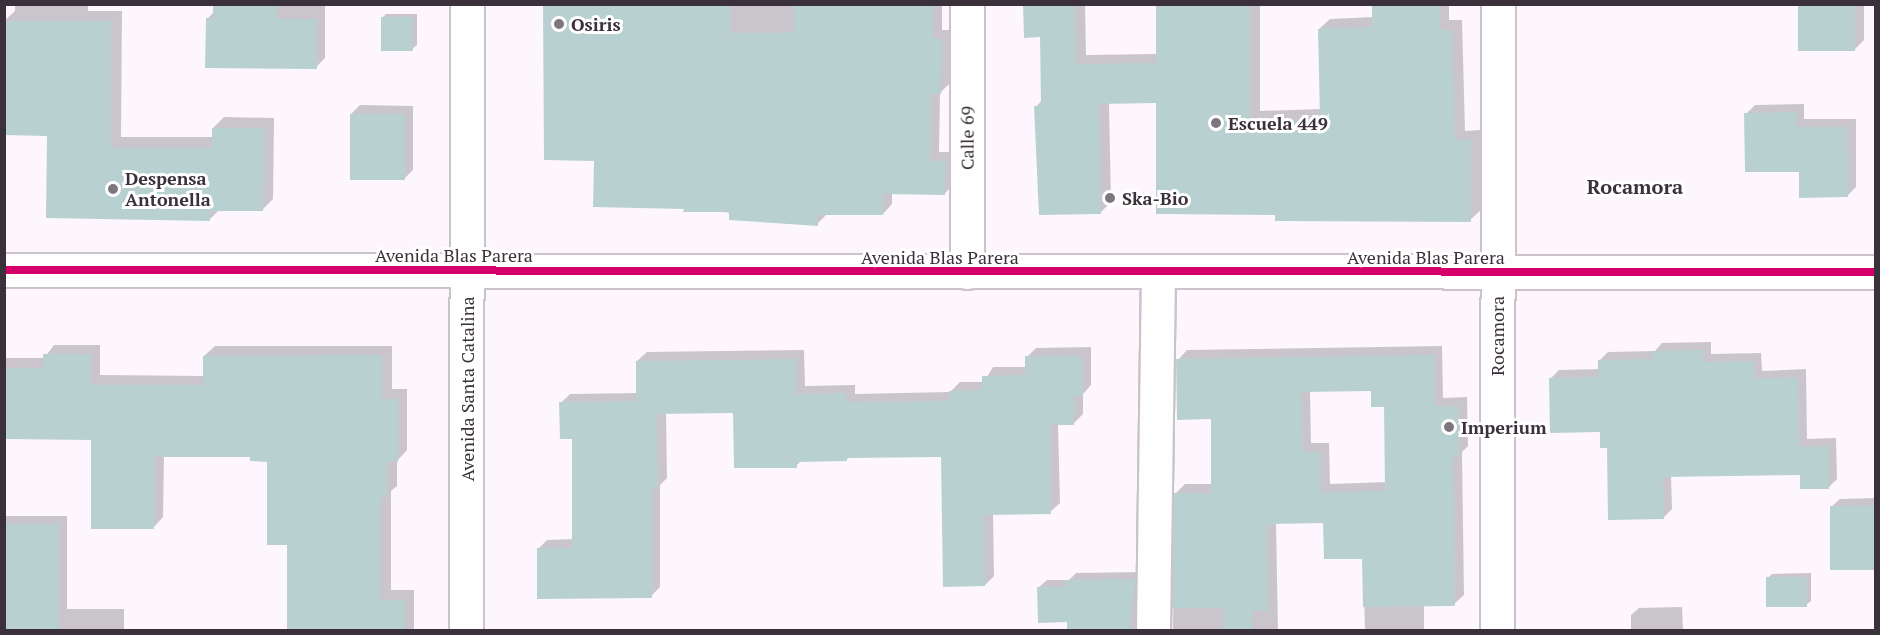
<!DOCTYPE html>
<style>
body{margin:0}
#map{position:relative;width:1880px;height:635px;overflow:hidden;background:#fdf7fd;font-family:"PT Serif",serif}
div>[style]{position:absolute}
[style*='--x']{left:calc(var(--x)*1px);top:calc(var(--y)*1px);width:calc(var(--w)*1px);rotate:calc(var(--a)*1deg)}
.shadow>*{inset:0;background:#0003}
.building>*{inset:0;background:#b8d1d0;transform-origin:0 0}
.roads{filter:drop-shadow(2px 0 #cac3cb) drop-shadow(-2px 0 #cac3cb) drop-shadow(0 2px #cac3cb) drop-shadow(0 -2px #cac3cb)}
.minor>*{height:33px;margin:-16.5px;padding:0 16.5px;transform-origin:16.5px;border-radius:16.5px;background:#fffeff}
.primary>*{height:33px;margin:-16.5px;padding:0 16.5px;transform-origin:16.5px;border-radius:16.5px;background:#fffeff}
.cycleway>*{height:8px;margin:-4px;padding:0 4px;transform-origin:4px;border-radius:4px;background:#d6006c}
.dots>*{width:16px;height:16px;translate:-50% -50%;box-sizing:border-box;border:3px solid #fff;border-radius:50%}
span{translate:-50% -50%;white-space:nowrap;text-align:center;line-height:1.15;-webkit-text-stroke:6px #fff;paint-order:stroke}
.poi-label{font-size:18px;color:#3a313a;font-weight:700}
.left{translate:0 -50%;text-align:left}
.street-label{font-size:18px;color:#3a313a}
.neighbourhood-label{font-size:20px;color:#3a313a;font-weight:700}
.frame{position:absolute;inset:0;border:6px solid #3a313a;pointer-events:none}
</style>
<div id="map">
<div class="shadow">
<div style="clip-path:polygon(15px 4px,88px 4px,88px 11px,122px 11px,121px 137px,213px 137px,213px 128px,224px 117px,274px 118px,273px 199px,262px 210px,220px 209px,209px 220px,49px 134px,4px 21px,15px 11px)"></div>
<div style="clip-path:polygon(215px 4px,325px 4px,325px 58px,316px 67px,207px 19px,215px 11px)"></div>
<div style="clip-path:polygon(544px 4px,942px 4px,942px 30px,951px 30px,950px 83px,940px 93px,939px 152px,955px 152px,954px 184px,944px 194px,892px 193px,892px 204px,883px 214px,826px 215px,817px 224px,685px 207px,596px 159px)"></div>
<div style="clip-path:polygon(1026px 4px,1085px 4px,1086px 55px,1157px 54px,1157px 4px,1260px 4px,1260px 111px,1321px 109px,1319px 29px,1330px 19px,1373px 17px,1373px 4px,1449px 4px,1449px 20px,1462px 20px,1465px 131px,1480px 130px,1481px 210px,1470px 220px,1277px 213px,1157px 102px,1109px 103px,1111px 202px,1101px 212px,1036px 107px,1042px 100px,1041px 36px)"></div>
<div style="clip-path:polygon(1799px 4px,1864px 4px,1864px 40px,1855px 49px)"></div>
<div style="clip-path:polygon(386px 14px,417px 14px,417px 45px,412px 49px,382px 18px)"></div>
<div style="clip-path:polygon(1804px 104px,1804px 119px,1856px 119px,1856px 187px,1847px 196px,1800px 171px,1746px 114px,1755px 105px)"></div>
<div style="clip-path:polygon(360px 105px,413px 106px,413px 170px,404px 179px,351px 114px)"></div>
<div style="clip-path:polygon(1711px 342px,1711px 354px,1761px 353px,1762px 371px,1806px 369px,1807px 439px,1836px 438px,1837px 479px,1828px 488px,1801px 473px,1671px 475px,1672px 509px,1663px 518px,1608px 446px,1601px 431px,1550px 379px,1559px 370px,1600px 369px,1600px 360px,1608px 352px,1655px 351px,1662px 343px)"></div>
<div style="clip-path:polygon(54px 345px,100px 345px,100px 375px,204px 376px,204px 356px,215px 346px,392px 346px,392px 389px,407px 389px,407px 450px,397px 461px,397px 486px,391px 491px,391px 590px,414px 590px,414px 630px,288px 630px,289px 544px,268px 460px,252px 456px,164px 456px,163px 517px,153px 528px,92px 438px,4px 438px,4px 358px,44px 358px)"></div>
<div style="clip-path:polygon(evenodd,1442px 346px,1443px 398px,1467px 397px,1468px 446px,1462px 452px,1464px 595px,1454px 604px,1424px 605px,1424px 630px,1365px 630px,1363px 557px,1324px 522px,1276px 522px,1278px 630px,1173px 630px,1175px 494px,1185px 484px,1213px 484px,1213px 418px,1178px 360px,1187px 350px,1442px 346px,1373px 390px,1386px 405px,1387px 482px,1330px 484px,1329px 443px,1311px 443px,1310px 391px,1373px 390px)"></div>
<div style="clip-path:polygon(1091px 347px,1091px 385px,1083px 394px,1083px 414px,1074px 423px,1058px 424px,1060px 503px,1050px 512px,993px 513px,994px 576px,985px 585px,943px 455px,850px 456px,846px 460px,801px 461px,796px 466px,735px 412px,666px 413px,667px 478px,660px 485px,660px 587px,651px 596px,538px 549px,547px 540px,574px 539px,573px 437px,561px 403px,570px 394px,638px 393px,637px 361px,647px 352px,804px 350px,805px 386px,855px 385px,855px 394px,950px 392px,960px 382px,984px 382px,993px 367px,1027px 367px,1027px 357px,1036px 348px)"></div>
<div style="clip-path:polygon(1876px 498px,1876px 568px,1832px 569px,1831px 507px,1840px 499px)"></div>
<div style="clip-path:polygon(4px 516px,67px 516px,67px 609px,124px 609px,124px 630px,4px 630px)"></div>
<div style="clip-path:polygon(1142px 572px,1142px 623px,1135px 630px,1068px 630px,1068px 621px,1039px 587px,1047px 580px,1069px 580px,1076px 573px)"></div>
<div style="clip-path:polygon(1811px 573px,1811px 601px,1806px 605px,1768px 578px,1772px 574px)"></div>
<div style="clip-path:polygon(1682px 607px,1683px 630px,1631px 630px,1631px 615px,1639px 608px)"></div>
</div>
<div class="building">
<div style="clip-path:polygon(213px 4px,277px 4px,276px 19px,317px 19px,317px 69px,205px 68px,206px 18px,213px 18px)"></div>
<div style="clip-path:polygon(543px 4px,730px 4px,730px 33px,787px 33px,794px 31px,794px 4px,933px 4px,933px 38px,942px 39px,941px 94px,931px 94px,930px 161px,946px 161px,945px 195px,883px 194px,883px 215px,818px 215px,818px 226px,729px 220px,729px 212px,683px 212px,684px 209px,593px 207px,594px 161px,544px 160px)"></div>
<div style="clip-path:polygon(1023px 4px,1075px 4px,1076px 64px,1156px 63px,1156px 4px,1250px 4px,1250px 121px,1320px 119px,1318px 29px,1372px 27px,1372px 4px,1439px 4px,1440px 30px,1452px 30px,1455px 140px,1471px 140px,1471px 222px,1275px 221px,1275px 215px,1156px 214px,1156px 103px,1099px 104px,1101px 214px,1039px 215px,1034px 106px,1041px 106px,1040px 37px,1024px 38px)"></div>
<div style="left:1798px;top:4px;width:57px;height:47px"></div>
<div style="left:413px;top:17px;width:34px;height:32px;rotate:90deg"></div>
<div style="clip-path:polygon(4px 21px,111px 21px,111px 148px,212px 148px,212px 128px,264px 128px,263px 211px,210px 211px,210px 221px,46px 218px,47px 136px,4px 135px)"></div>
<div style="clip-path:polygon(1796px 112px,1796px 127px,1847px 127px,1848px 197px,1799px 198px,1799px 172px,1745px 172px,1744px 113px)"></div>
<div style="left:350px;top:114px;width:55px;height:66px"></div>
<div style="clip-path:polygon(1703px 350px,1703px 362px,1753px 361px,1754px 379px,1798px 377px,1799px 447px,1828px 446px,1829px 489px,1800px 489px,1800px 475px,1663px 477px,1664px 519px,1608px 520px,1607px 448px,1600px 448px,1600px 432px,1550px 433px,1549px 378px,1598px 377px,1598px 360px,1652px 359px,1652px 351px)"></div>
<div style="clip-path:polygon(43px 354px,91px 354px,91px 385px,203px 385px,203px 356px,382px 355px,382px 399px,398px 399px,398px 462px,387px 462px,387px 497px,381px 497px,381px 600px,405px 600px,404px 630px,287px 630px,287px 545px,267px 545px,267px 462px,250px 461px,250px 457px,154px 457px,154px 529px,91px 529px,91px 440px,4px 439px,4px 368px,43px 368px)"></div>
<div style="clip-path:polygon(evenodd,1434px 355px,1434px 406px,1458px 406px,1459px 457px,1453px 457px,1455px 606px,1363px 607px,1362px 559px,1324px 559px,1323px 523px,1267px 524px,1268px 611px,1252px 611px,1252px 630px,1223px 630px,1223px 608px,1172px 608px,1174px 493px,1211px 493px,1211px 419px,1177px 420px,1176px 359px,1434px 355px,1371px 391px,1371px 407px,1384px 407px,1385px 491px,1321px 492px,1320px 452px,1303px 452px,1301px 392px,1371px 391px)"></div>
<div style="clip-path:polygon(1025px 356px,1082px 356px,1083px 396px,1074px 396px,1074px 425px,1050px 425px,1051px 514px,984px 515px,985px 586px,943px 587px,941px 457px,847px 458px,847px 461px,797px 462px,797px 468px,734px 468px,733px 413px,657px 414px,658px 489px,652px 489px,652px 598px,537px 599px,537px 548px,572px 548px,572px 439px,560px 439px,559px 402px,636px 401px,636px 361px,796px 359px,796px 394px,846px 393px,846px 402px,949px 401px,949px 391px,982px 390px,982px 376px,1025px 375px)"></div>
<div style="left:1875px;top:506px;width:64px;height:45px;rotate:90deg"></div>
<div style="left:4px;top:524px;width:55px;height:106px"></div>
<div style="left:1766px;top:577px;width:41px;height:30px"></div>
<div style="clip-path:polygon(1135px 579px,1130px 630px,1067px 630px,1067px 622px,1038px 623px,1037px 587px,1066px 587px,1066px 580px)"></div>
</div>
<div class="roads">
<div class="minor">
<div style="--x:967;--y:272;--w:268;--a:-90"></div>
<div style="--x:1153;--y:630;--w:358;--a:-89.2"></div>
<div style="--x:1497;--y:630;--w:626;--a:-89.91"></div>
</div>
<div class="primary">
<div style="--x:4;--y:270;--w:1872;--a:0.06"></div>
<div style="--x:466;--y:630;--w:626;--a:-89.91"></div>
</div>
</div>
<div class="cycleway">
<div style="--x:4;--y:270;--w:1872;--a:0.06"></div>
</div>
<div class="dots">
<div style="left:559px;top:24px;background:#7e767e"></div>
<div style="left:1216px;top:123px;background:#7e767e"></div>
<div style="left:113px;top:189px;background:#7e767e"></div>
<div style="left:1110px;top:198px;background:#7e767e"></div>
<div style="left:1449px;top:427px;background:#7e767e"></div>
</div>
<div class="poi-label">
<span class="left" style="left:571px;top:24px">Osiris</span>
<span class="left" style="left:1228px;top:123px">Escuela 449</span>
<span class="left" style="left:125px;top:189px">Despensa<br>Antonella</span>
<span class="left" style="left:1122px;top:198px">Ska-Bio</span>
<span class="left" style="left:1461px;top:427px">Imperium</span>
</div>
<div class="street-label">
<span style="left:967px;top:138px;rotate:-90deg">Calle 69</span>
<span style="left:454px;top:255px">Avenida Blas Parera</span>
<span style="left:940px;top:257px">Avenida Blas Parera</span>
<span style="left:1426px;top:257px">Avenida Blas Parera</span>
<span style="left:1497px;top:336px;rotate:-90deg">Rocamora</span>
<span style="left:467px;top:389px;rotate:-90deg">Avenida Santa Catalina</span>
</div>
<div class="neighbourhood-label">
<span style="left:1635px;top:186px">Rocamora</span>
</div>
<div class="frame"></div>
</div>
